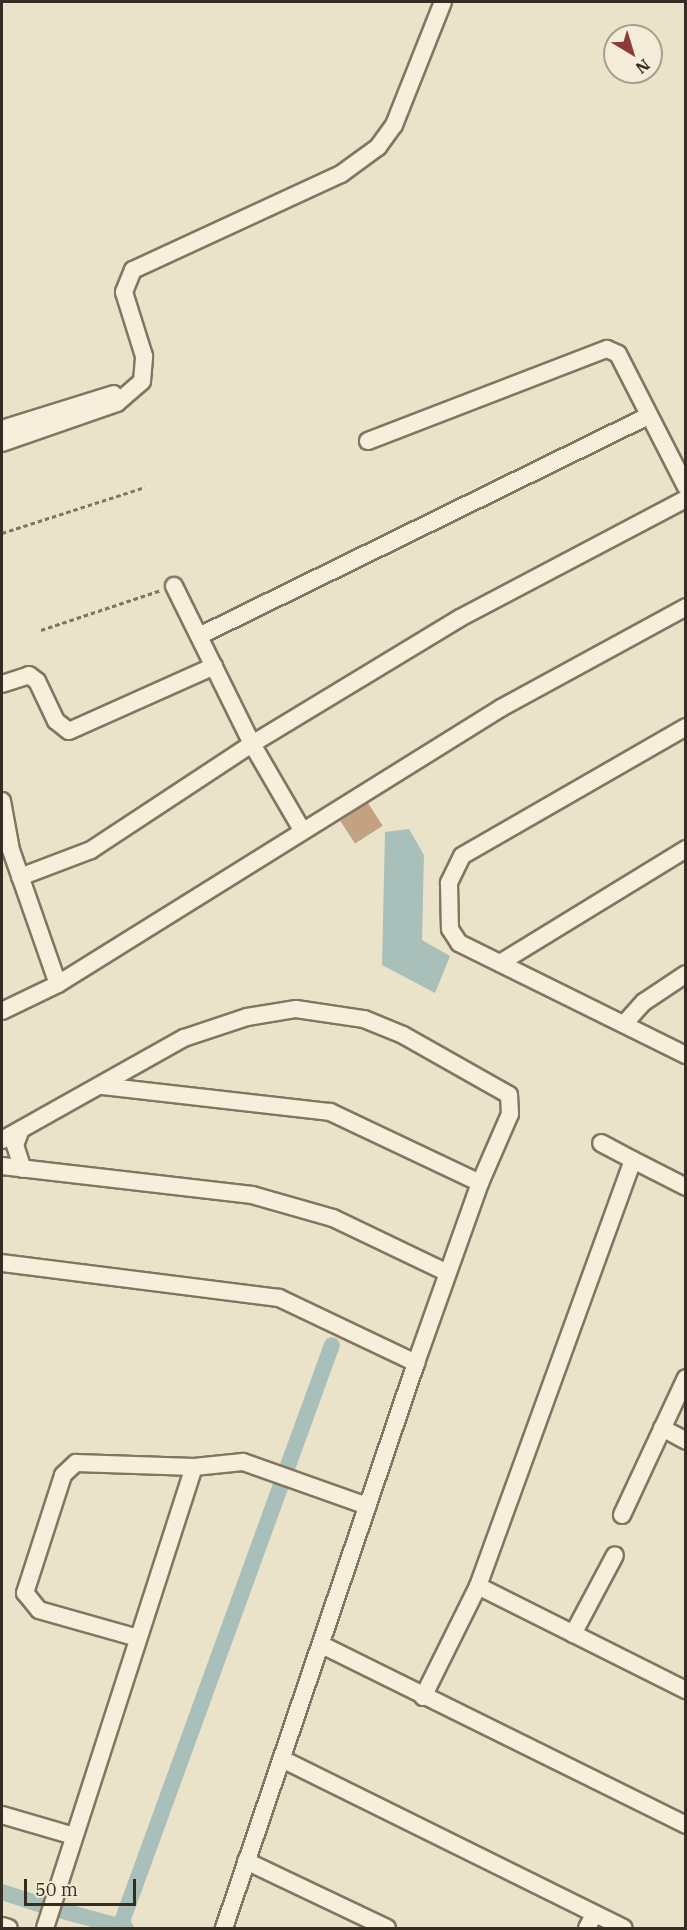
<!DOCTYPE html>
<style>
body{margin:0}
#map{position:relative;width:687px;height:1930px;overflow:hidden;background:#eae2c9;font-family:"IBM Plex Serif",serif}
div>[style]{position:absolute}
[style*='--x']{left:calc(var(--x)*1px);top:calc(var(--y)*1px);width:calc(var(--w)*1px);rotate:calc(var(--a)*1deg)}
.water>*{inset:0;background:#a9bfba}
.canal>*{height:16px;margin:-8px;padding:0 8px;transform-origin:8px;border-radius:8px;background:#a9bfba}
.building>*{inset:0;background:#c3a284;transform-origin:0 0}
.path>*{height:3px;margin-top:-1.5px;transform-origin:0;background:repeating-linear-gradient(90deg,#847560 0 4.5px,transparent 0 7.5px)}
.roads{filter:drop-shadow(2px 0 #847560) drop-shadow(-2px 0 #847560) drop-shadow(0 2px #847560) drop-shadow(0 -2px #847560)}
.street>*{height:16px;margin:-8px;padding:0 8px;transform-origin:8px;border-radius:8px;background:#f5efdc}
span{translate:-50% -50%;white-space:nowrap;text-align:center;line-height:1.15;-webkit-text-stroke:4.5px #f2ecd8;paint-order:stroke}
.frame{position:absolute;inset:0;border:3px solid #362d22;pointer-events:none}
.north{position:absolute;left:603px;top:24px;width:60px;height:60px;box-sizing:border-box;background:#f2ecd8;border:2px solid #a7a08f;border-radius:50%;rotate:142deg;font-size:16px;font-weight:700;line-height:24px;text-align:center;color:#362d22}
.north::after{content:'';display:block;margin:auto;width:21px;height:27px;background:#8c3b37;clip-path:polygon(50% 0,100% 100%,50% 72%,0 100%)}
.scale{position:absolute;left:24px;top:1879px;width:112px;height:27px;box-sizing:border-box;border:3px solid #362d22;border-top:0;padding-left:8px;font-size:18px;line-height:21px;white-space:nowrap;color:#362d22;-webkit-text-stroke:4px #f2ecd8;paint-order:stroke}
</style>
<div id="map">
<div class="water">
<div style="clip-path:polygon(409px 829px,424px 855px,422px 940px,450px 956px,435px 993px,382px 965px,385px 832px)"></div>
</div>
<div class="canal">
<div style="--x:2;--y:1892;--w:39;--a:18"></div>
<div style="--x:63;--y:1911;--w:65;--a:15.1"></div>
<div style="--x:120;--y:1927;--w:619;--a:-69.99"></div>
</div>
<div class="building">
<div style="left:368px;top:803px;width:27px;height:33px;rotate:57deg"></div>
</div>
<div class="path">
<div style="--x:2;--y:533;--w:150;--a:-17.8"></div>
<div style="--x:41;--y:630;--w:126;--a:-18.4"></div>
</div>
<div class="roads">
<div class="street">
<div style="--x:2;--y:429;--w:117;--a:-17.4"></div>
<div style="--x:368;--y:441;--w:256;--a:-21.1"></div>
<div style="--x:607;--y:349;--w:12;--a:24"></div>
<div style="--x:618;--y:354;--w:149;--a:62.9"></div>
<div style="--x:2;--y:443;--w:122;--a:-19.2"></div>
<div style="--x:117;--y:403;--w:33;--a:-41"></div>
<div style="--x:142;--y:381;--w:25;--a:-85"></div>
<div style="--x:144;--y:356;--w:67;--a:-107.4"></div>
<div style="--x:124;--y:292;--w:24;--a:-68"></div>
<div style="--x:133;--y:270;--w:229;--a:-24.8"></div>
<div style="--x:341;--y:174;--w:46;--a:-36.1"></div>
<div style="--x:378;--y:147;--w:27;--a:-54"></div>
<div style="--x:394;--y:125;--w:132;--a:-68.3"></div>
<div style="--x:174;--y:586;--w:176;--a:63.7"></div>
<div style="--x:252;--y:744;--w:99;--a:59.8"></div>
<div style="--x:199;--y:636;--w:499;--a:-26.1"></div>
<div style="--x:2;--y:684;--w:28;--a:-18"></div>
<div style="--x:29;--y:675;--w:10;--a:37"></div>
<div style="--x:37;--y:681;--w:44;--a:64.6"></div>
<div style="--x:56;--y:721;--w:16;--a:38"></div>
<div style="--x:69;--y:731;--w:159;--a:-24.1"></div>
<div style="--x:686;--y:727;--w:258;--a:150.1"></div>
<div style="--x:462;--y:856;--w:30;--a:116"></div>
<div style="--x:449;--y:883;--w:46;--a:88.8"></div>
<div style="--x:450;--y:929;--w:17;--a:57"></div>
<div style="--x:459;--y:943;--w:253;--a:26.3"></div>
<div style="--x:2;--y:801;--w:50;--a:79.6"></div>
<div style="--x:11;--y:850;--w:142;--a:70.7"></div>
<div style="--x:20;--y:877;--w:76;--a:-20.8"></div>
<div style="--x:91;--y:850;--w:193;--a:-33.4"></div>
<div style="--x:252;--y:744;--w:243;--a:-31.2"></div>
<div style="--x:460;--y:618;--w:255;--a:-27.8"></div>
<div style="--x:500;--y:963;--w:218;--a:-31.5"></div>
<div style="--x:2;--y:1011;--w:62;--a:-25.7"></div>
<div style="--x:58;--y:984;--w:522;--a:-31.92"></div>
<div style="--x:501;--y:708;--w:211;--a:-28.6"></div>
<div style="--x:624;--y:1024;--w:30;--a:-48"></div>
<div style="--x:644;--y:1002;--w:50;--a:-33.7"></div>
<div style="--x:102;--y:1086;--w:229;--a:6.5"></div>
<div style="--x:330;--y:1112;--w:166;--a:25.3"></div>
<div style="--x:20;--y:1132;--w:14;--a:111"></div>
<div style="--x:15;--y:1145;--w:25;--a:72"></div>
<div style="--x:2;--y:1140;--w:209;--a:-29.3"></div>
<div style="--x:184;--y:1038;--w:66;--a:-18.4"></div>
<div style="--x:247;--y:1017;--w:50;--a:-9.3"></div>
<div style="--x:296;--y:1009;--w:69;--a:8.4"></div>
<div style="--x:364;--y:1019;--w:42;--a:22.3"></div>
<div style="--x:403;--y:1035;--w:122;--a:29.5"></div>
<div style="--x:509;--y:1095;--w:19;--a:87"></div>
<div style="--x:510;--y:1114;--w:75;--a:113.5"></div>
<div style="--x:480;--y:1183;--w:191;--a:109.6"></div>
<div style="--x:416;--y:1363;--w:597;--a:108.77"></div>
<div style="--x:633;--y:1160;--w:59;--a:27"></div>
<div style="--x:2;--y:1166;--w:252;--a:6.6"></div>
<div style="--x:252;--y:1195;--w:84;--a:15.9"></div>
<div style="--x:333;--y:1218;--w:127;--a:25.6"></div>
<div style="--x:2;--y:1263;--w:279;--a:7.2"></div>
<div style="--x:279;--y:1298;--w:152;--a:25.4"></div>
<div style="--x:662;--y:1428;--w:27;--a:28"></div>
<div style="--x:622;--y:1515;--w:151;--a:-65"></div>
<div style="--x:478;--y:1586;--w:233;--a:26.6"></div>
<div style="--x:573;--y:1634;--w:89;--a:-62"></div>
<div style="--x:138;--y:1638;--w:103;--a:-164.2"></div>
<div style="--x:39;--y:1610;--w:22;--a:-129"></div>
<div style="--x:25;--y:1593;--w:124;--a:-72.1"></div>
<div style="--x:63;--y:1475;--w:18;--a:-43"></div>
<div style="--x:76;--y:1463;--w:118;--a:1.9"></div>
<div style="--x:194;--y:1467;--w:49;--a:-5.8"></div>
<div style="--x:243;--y:1462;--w:132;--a:19.5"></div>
<div style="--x:322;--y:1645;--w:406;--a:26.3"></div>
<div style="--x:423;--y:1697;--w:124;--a:-63.6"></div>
<div style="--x:478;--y:1586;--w:453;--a:-70"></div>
<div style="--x:633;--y:1160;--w:36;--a:-152"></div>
<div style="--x:282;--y:1759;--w:381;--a:26.3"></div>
<div style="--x:2;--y:1815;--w:75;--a:16.3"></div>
<div style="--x:246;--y:1861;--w:156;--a:25.4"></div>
<div style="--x:2;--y:1926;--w:7;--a:16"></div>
<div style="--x:45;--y:1928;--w:484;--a:-72.1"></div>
<div style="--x:587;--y:1928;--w:15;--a:-62"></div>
</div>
</div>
<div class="frame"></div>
<div class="north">N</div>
<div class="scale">50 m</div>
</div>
